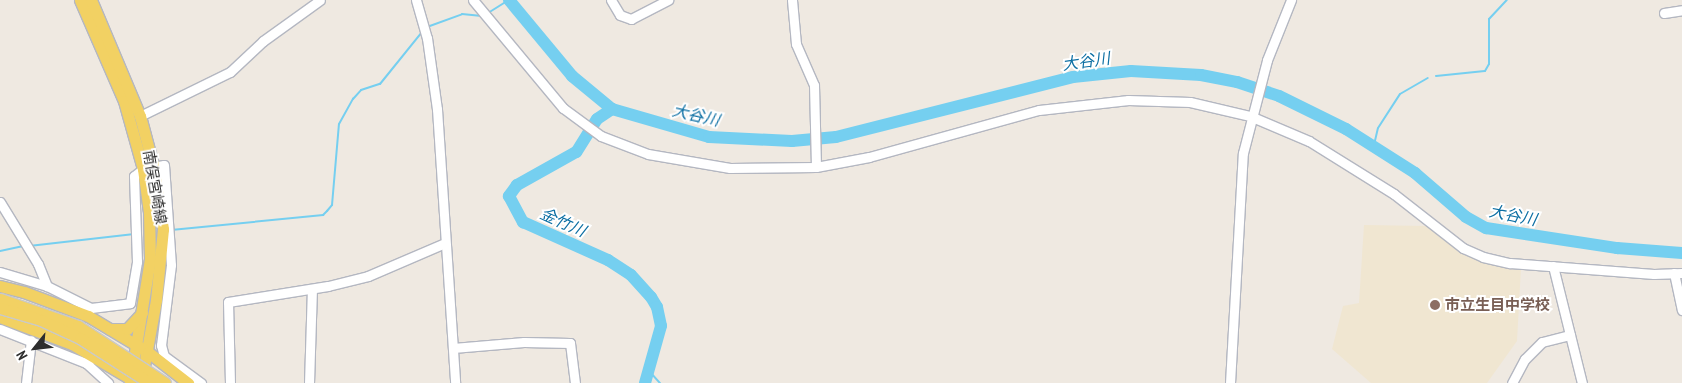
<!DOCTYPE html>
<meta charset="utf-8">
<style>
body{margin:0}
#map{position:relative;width:1682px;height:383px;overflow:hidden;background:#efe9e1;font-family:"PT Sans Narrow","Noto Sans JP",sans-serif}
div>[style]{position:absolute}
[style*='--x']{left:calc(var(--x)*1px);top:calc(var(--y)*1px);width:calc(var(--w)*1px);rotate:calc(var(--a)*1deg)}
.education>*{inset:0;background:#f0e6d1}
.stream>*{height:2px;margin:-1px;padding:0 1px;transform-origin:1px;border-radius:1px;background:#75cff0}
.river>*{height:12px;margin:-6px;padding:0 6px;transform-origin:6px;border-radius:6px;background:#75cff0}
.roads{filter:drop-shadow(1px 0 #b4b7c1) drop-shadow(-1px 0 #b4b7c1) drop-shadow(0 1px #b4b7c1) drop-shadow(0 -1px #b4b7c1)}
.minor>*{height:9px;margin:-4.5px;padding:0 4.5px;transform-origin:4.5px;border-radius:4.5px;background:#fff}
.major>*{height:11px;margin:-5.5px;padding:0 5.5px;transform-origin:5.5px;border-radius:5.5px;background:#f2d163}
.bridges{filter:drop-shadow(1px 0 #c9c9c9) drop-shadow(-1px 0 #c9c9c9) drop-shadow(0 1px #c9c9c9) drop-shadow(0 -1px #c9c9c9)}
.major-bridge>*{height:11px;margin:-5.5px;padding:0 5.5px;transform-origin:5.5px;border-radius:5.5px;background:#f2d163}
.dots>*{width:14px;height:14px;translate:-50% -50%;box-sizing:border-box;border:2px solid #fff;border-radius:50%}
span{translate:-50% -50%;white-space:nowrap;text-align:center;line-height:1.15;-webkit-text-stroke:4px #fff;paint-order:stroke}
.street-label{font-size:15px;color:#2e2e2e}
.education-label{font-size:15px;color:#785e54;font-weight:700}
.left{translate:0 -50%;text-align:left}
.water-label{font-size:16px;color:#0d6fa3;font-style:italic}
.north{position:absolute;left:10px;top:323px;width:50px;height:50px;-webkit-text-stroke:4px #fff;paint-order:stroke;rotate:241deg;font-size:14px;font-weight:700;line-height:20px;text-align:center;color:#2e2e2e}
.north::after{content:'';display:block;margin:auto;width:18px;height:22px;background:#2e2e2e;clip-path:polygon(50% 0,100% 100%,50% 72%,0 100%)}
</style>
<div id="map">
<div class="education">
<div style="clip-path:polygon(1364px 225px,1428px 226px,1474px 259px,1521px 268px,1517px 341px,1487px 383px,1371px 383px,1332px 349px,1343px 306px,1359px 303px)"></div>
</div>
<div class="stream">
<div style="--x:488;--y:13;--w:25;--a:-32"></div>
<div style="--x:427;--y:27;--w:37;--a:-20"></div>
<div style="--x:462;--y:14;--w:20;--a:6"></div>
<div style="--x:1436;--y:76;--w:49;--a:-5.8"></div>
<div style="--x:1485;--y:71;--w:8;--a:-60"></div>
<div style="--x:1489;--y:64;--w:45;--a:-90"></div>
<div style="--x:1489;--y:19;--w:26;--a:-47"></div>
<div style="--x:1374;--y:145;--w:17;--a:-77"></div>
<div style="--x:1378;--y:128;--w:40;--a:-57.1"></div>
<div style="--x:1400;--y:94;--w:32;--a:-30"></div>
<div style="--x:171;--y:230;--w:153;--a:-5.6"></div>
<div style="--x:323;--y:215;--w:6;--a:-45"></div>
<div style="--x:327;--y:211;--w:8;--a:-50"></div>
<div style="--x:332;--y:205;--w:81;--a:-85.1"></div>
<div style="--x:339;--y:124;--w:29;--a:-61"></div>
<div style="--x:353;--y:99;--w:12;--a:-48"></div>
<div style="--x:361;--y:90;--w:20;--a:-18"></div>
<div style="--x:380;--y:84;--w:67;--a:-51.1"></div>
<div style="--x:29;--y:246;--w:106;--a:-6.5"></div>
<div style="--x:0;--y:251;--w:25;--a:-12"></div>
<div style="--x:650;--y:372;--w:15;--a:48"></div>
</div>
<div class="river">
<div style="--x:509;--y:0;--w:99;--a:50.3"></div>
<div style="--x:572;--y:76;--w:52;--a:39.5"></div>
<div style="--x:612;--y:109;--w:101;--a:16.1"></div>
<div style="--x:709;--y:137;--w:83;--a:2.8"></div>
<div style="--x:792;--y:141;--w:44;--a:-5.2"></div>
<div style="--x:836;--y:137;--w:244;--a:-14.2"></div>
<div style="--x:1073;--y:77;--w:58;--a:-5.9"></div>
<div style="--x:1131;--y:71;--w:70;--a:3.3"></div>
<div style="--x:1201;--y:75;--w:37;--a:11"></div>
<div style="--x:1237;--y:82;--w:44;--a:18.4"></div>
<div style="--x:1279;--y:96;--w:75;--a:26.2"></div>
<div style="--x:1346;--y:129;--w:82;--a:32.5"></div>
<div style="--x:1415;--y:173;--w:67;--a:40.8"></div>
<div style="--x:1466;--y:217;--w:23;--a:29"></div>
<div style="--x:1486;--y:228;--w:133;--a:8.7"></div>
<div style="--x:1617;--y:248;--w:65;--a:4.4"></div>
<div style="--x:612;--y:109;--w:18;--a:146"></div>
<div style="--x:597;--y:119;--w:39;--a:122"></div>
<div style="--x:576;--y:152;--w:68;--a:150.8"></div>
<div style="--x:517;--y:185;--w:14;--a:126"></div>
<div style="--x:509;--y:196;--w:30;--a:62"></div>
<div style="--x:523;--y:222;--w:93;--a:24.1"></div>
<div style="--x:608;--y:260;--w:27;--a:33"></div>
<div style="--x:631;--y:275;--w:30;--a:48"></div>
<div style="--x:651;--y:297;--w:12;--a:59"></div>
<div style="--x:657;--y:307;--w:19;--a:78"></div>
<div style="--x:661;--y:326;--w:59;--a:105.7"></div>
</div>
<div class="roads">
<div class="minor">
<div style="--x:416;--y:0;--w:40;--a:74"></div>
<div style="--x:427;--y:38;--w:72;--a:82"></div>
<div style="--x:437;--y:109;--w:275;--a:86.2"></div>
<div style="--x:473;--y:0;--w:141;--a:50.2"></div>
<div style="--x:563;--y:108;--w:47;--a:36.4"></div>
<div style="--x:601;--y:136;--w:50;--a:21"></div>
<div style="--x:648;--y:154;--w:83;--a:9.7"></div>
<div style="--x:730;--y:168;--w:86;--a:-0.7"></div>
<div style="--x:816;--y:167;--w:54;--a:-10.7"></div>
<div style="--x:869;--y:157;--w:176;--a:-15.5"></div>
<div style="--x:1039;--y:110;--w:90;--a:-6.4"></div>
<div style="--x:1128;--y:100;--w:62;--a:1.8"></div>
<div style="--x:1190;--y:102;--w:62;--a:13.1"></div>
<div style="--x:1250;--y:116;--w:64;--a:23"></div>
<div style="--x:1309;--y:141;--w:100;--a:31.9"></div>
<div style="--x:1394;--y:194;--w:88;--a:38"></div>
<div style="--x:1463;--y:248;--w:22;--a:24"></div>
<div style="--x:1483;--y:257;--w:28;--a:13"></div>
<div style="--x:1510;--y:263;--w:144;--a:4.4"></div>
<div style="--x:1654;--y:274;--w:28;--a:-2"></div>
<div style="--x:611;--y:0;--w:17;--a:59"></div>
<div style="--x:620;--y:15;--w:12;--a:20"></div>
<div style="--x:631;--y:19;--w:42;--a:-27.2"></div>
<div style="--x:792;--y:0;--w:44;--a:84.8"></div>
<div style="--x:796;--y:44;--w:45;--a:66.3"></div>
<div style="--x:814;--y:85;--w:82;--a:88.6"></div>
<div style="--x:1664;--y:13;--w:18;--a:-9"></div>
<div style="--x:140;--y:116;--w:100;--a:-26.1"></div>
<div style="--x:230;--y:72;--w:45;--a:-43.2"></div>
<div style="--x:263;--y:41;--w:70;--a:-35.7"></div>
<div style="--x:0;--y:202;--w:73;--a:58.5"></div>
<div style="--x:38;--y:264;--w:24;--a:68"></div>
<div style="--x:1553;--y:266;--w:121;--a:76.1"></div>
<div style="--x:0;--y:272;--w:49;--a:16.6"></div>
<div style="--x:47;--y:286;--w:49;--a:26.6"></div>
<div style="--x:91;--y:308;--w:39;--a:-7"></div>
<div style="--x:130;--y:303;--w:42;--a:-80.3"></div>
<div style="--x:137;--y:262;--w:86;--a:-92"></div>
<div style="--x:134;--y:176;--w:11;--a:-38"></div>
<div style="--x:143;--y:169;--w:21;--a:-11"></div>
<div style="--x:164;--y:165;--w:100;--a:86"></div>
<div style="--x:171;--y:265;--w:81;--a:97.1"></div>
<div style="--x:161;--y:345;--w:11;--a:75"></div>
<div style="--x:164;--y:356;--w:46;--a:36.1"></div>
<div style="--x:1674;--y:273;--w:38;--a:78"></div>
<div style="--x:0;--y:329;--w:92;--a:21.6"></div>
<div style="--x:86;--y:363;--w:11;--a:-41"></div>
<div style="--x:453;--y:348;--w:71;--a:-4.8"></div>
<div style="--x:524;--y:342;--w:46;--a:1.2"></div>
<div style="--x:570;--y:343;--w:40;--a:82.9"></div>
<div style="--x:86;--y:363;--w:30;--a:42"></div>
<div style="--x:26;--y:383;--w:43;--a:-83.4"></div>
<div style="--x:230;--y:383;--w:81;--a:-91.4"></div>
<div style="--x:228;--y:302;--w:101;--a:-9.1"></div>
<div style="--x:328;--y:286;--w:41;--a:-14"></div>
<div style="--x:368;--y:276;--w:84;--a:-23.2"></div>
<div style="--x:309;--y:383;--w:94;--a:-88.2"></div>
<div style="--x:1230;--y:383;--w:230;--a:-86.8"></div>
<div style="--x:1243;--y:153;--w:96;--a:-75.5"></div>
<div style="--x:1267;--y:60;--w:65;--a:-68.2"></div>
<div style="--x:1512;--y:383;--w:27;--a:-62"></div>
<div style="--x:1525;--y:359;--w:24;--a:-45"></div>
<div style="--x:1542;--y:342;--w:29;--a:-14"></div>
</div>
<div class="major">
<div style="--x:80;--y:0;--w:110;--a:66.5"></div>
<div style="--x:124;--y:101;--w:71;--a:74.4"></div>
<div style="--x:143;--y:169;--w:43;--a:82.1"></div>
<div style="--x:149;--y:212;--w:47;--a:88.8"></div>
<div style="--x:150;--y:259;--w:126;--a:99.2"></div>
<div style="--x:91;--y:0;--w:126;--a:67.1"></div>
<div style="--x:140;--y:116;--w:51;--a:75.1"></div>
<div style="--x:153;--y:165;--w:65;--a:81.1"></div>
<div style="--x:163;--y:229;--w:71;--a:95.6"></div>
<div style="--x:156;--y:300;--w:78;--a:100.3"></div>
<div style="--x:0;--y:286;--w:25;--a:14"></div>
<div style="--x:24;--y:292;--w:68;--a:20.6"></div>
<div style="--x:88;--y:316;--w:70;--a:31"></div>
<div style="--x:148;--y:352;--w:51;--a:37.8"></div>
<div style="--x:0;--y:317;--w:77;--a:20.6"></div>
<div style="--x:72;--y:344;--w:74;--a:30.7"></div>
<div style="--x:110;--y:329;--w:17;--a:0"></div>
<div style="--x:127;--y:329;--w:22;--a:-47"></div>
</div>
</div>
<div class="bridges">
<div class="major-bridge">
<div style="--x:0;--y:299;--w:83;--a:19.1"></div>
<div style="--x:78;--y:326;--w:104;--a:33.2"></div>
<div style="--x:0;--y:308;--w:43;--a:16.3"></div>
<div style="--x:41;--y:320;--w:43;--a:24.8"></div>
<div style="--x:80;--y:338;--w:83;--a:32.7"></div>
</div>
</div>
<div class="dots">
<div style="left:1435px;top:305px;background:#8d6e63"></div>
</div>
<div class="street-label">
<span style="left:155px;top:187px;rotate:80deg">南俣宮崎線</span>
</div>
<div class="education-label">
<span class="left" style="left:1445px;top:305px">市立生目中学校</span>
</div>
<div class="water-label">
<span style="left:1086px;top:61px;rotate:-8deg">大谷川</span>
<span style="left:696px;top:115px;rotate:13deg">大谷川</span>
<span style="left:1513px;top:215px;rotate:11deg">大谷川</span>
<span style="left:563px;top:222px;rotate:24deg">金竹川</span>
</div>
<div class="north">N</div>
</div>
